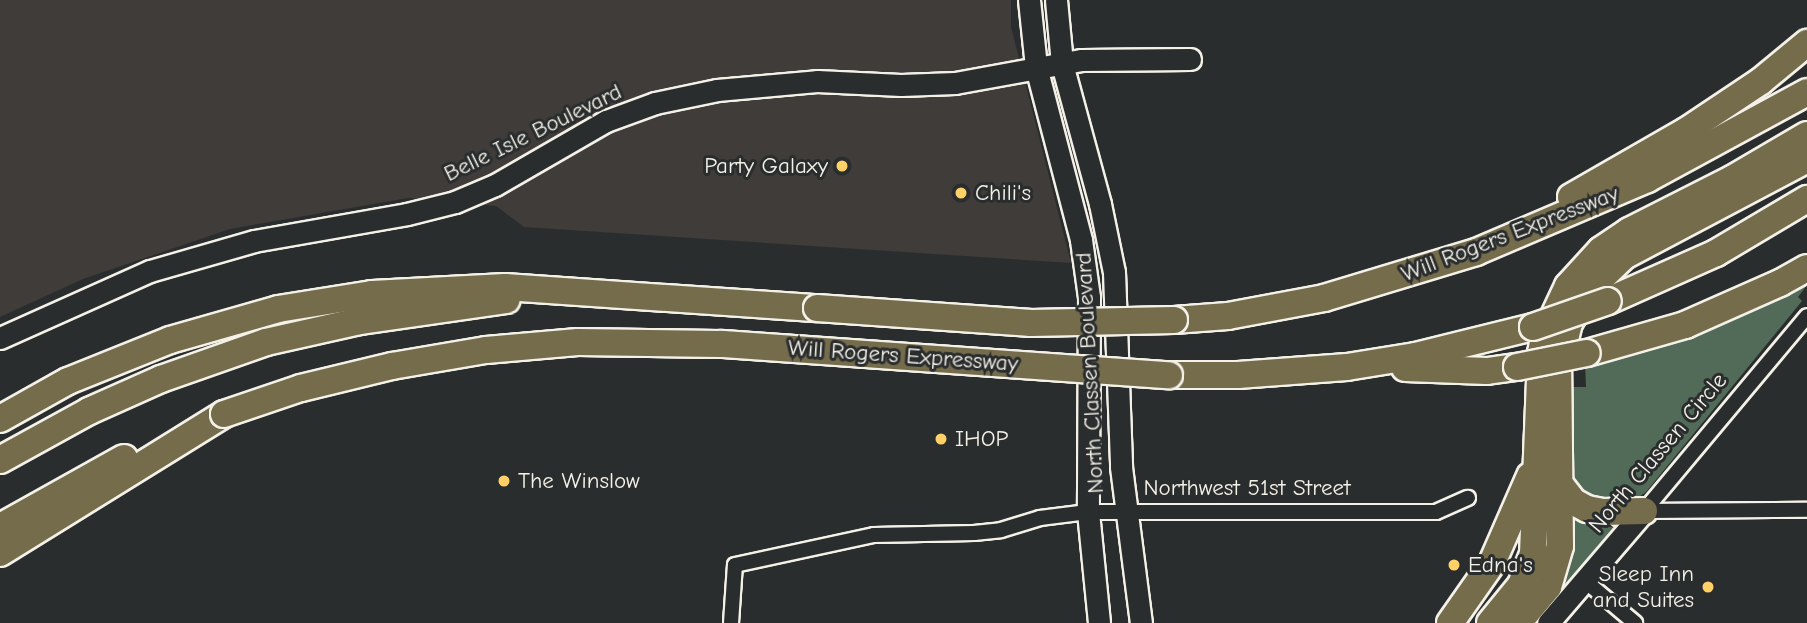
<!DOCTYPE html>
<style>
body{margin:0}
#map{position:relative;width:1807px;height:623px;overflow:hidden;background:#2a2d2e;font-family:"Comic Neue",sans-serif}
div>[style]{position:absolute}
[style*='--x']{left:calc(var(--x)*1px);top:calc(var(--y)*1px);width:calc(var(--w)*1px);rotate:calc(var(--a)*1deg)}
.built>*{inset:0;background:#3f3c3a}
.green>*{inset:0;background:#526b58}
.roads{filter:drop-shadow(2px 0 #f4f1e8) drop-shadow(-2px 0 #f4f1e8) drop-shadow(0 2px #f4f1e8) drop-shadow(0 -2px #f4f1e8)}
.street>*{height:14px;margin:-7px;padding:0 7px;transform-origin:7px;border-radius:7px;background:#2a2d2e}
.secondary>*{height:21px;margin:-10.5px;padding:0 10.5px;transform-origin:10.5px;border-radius:10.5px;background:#2a2d2e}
.highway>*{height:26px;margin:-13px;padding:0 13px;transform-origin:13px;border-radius:13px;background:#746c4b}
.bridges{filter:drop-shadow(2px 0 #f4f1e8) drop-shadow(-2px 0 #f4f1e8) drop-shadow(0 2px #f4f1e8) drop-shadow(0 -2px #f4f1e8)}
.highway-bridge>*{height:26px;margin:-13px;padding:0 13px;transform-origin:13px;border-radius:13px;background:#746c4b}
.dots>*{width:19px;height:19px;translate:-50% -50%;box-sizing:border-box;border:4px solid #2a2d2e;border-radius:50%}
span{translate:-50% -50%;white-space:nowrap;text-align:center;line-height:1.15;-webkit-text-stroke:6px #2a2d2e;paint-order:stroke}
.street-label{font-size:23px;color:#f4f1e8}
.poi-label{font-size:23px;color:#f4f1e8}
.right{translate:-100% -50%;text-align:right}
.left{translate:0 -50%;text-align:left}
</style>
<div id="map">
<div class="built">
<div style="clip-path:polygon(0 0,1011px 0,1011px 27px,1071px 263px,524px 227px,496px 206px,408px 198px,230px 229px,83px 279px,0 317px)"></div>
</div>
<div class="green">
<div style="clip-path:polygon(1807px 274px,1807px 285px,1798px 297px,1802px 301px,1646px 492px,1636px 499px,1595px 502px,1570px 486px,1567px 387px,1586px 387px,1585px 363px)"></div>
<div style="clip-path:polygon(1569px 512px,1617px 527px,1541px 623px,1532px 623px)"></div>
</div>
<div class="roads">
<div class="street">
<div style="--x:1644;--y:511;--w:254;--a:-50.1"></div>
<div style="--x:1644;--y:511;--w:163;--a:-0.4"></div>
<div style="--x:1584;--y:580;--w:67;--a:40.1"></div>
<div style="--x:731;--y:623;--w:58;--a:-86.1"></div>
<div style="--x:735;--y:565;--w:142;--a:-12.2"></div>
<div style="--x:874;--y:535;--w:100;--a:-1.1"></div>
<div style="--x:974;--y:533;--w:27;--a:-6"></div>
<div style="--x:1001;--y:530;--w:41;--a:-17.1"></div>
<div style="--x:1040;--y:518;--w:48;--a:-7.1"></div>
<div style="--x:1088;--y:512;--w:348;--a:0"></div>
<div style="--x:1436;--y:512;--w:35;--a:-24"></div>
</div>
<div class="secondary">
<div style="--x:1029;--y:0;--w:67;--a:84"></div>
<div style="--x:1036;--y:67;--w:179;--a:75.4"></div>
<div style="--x:1081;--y:240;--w:58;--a:82"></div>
<div style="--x:1089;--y:297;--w:215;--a:90.3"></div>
<div style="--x:1088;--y:512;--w:112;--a:84.3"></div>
<div style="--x:1056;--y:0;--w:64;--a:84.6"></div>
<div style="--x:1062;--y:64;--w:145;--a:74.8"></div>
<div style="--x:1100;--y:204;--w:69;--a:78.4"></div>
<div style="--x:1114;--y:272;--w:195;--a:87.9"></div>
<div style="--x:1121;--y:467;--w:157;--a:82.7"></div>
<div style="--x:0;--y:338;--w:164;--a:-24.1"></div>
<div style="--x:150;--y:271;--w:108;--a:-16.1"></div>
<div style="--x:254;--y:241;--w:155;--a:-10"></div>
<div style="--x:407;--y:214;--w:49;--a:-14"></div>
<div style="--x:455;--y:202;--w:43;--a:-23"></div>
<div style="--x:495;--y:185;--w:128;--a:-30"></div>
<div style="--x:606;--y:121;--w:52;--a:-20.2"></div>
<div style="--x:655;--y:103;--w:63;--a:-11.8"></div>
<div style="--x:717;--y:90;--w:100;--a:-5.1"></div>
<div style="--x:817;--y:81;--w:84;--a:2.7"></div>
<div style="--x:901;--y:85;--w:54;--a:-2.1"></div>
<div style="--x:955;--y:83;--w:129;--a:-10.3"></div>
<div style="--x:1082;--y:60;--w:108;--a:-0.5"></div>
<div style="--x:1548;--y:623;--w:148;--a:-49.4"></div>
</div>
<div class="highway">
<div style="--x:1571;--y:197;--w:133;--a:-29.9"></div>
<div style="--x:1686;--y:131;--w:90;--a:-33.7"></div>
<div style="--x:1761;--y:81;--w:60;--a:-39.6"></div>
<div style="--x:1608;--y:301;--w:118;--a:-24"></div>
<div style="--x:1716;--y:253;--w:106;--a:-30.7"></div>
<div style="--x:1174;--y:320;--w:54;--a:-4.2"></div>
<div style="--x:1228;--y:316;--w:98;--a:-10.6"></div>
<div style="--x:1324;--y:298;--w:159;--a:-16.8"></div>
<div style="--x:1476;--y:252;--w:186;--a:-23.1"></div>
<div style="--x:1647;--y:179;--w:182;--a:-28.5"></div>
<div style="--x:1587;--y:353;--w:102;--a:-15.9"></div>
<div style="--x:1685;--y:325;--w:104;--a:-23.9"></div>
<div style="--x:1780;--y:283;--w:31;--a:-29"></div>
<div style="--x:1405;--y:368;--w:82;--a:2.1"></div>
<div style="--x:1487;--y:371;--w:30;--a:-8"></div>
<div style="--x:1169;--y:375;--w:69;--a:0"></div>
<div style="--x:1238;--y:375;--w:109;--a:-4.2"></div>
<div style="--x:1347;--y:367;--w:69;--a:-9.2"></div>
<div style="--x:1415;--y:356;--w:122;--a:-13.8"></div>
<div style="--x:0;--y:419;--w:78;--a:-29.2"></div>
<div style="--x:68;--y:381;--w:110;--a:-21.9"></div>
<div style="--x:170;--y:340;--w:112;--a:-16"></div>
<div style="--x:278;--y:309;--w:95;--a:-9.1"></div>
<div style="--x:372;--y:294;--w:133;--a:-3"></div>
<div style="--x:505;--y:287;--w:313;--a:3.9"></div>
<div style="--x:0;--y:460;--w:102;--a:-28.8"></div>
<div style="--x:89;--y:411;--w:79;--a:-24"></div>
<div style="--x:161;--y:379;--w:111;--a:-19.4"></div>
<div style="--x:266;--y:342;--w:96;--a:-12.6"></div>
<div style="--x:360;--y:321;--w:148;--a:-8.2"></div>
<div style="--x:1559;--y:483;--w:24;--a:52"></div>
<div style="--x:1574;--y:502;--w:15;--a:28"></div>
<div style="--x:1587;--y:509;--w:16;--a:11"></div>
<div style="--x:1603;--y:512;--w:41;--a:-1.4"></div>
<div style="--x:0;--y:527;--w:142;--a:-29.1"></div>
<div style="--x:0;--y:553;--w:264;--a:-31.8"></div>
<div style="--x:1450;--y:623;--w:73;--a:-55"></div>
<div style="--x:1492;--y:563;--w:95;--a:-66.4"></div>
<div style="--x:1490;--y:623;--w:49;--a:-50.8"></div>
<div style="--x:1521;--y:585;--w:33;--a:-69"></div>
<div style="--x:1533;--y:554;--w:201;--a:-87.7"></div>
<div style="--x:1541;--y:353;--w:16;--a:-79"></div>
<div style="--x:1544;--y:337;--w:56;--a:-64.8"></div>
<div style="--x:1568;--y:286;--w:49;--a:-47.5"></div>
<div style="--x:1601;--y:250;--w:34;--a:-34"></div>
<div style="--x:1629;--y:231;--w:115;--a:-26.8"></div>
<div style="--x:1732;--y:179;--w:87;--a:-30.4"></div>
<div style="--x:1518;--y:623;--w:47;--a:-50.2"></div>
<div style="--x:1548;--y:587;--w:43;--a:-73.7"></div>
<div style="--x:1560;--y:546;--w:178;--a:-90.6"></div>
<div style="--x:1558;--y:368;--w:46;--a:-76.3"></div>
<div style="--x:1569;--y:323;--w:39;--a:-59"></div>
<div style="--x:1589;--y:290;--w:49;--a:-44.2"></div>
<div style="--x:1624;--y:256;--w:207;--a:-27.9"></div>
</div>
</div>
<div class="bridges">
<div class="highway-bridge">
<div style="--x:817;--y:308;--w:215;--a:4"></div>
<div style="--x:1031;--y:323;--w:143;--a:-1.2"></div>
<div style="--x:1533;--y:327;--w:79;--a:-19.1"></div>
<div style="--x:1517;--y:367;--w:71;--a:-11.3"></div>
<div style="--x:224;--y:414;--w:81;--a:-18.7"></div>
<div style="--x:301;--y:388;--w:94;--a:-13.6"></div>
<div style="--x:392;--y:366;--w:95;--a:-9.7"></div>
<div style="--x:486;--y:350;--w:92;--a:-5"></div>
<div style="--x:578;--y:342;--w:144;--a:0.8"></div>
<div style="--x:722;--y:344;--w:448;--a:4"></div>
</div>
</div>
<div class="dots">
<div style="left:842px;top:166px;background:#ffd166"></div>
<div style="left:961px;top:193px;background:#ffd166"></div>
<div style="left:941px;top:439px;background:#ffd166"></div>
<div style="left:504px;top:481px;background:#ffd166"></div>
<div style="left:1454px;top:565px;background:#ffd166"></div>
<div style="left:1708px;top:587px;background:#ffd166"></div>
</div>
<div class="street-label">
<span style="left:533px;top:133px;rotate:-26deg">Belle Isle Boulevard</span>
<span style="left:1510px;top:234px;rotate:-21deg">Will Rogers Expressway</span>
<span style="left:903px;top:356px;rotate:4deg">Will Rogers Expressway</span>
<span style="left:1090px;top:373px;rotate:-93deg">North Classen Boulevard</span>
<span style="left:1658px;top:453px;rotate:-50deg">North Classen Circle</span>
<span style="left:1247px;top:488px">Northwest 51st Street</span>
</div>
<div class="poi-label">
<span class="right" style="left:828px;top:166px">Party Galaxy</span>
<span class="left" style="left:975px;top:193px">Chili's</span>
<span class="left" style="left:955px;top:439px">IHOP</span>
<span class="left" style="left:518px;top:481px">The Winslow</span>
<span class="left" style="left:1468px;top:565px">Edna's</span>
<span class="right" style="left:1694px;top:587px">Sleep Inn<br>and Suites</span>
</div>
</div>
